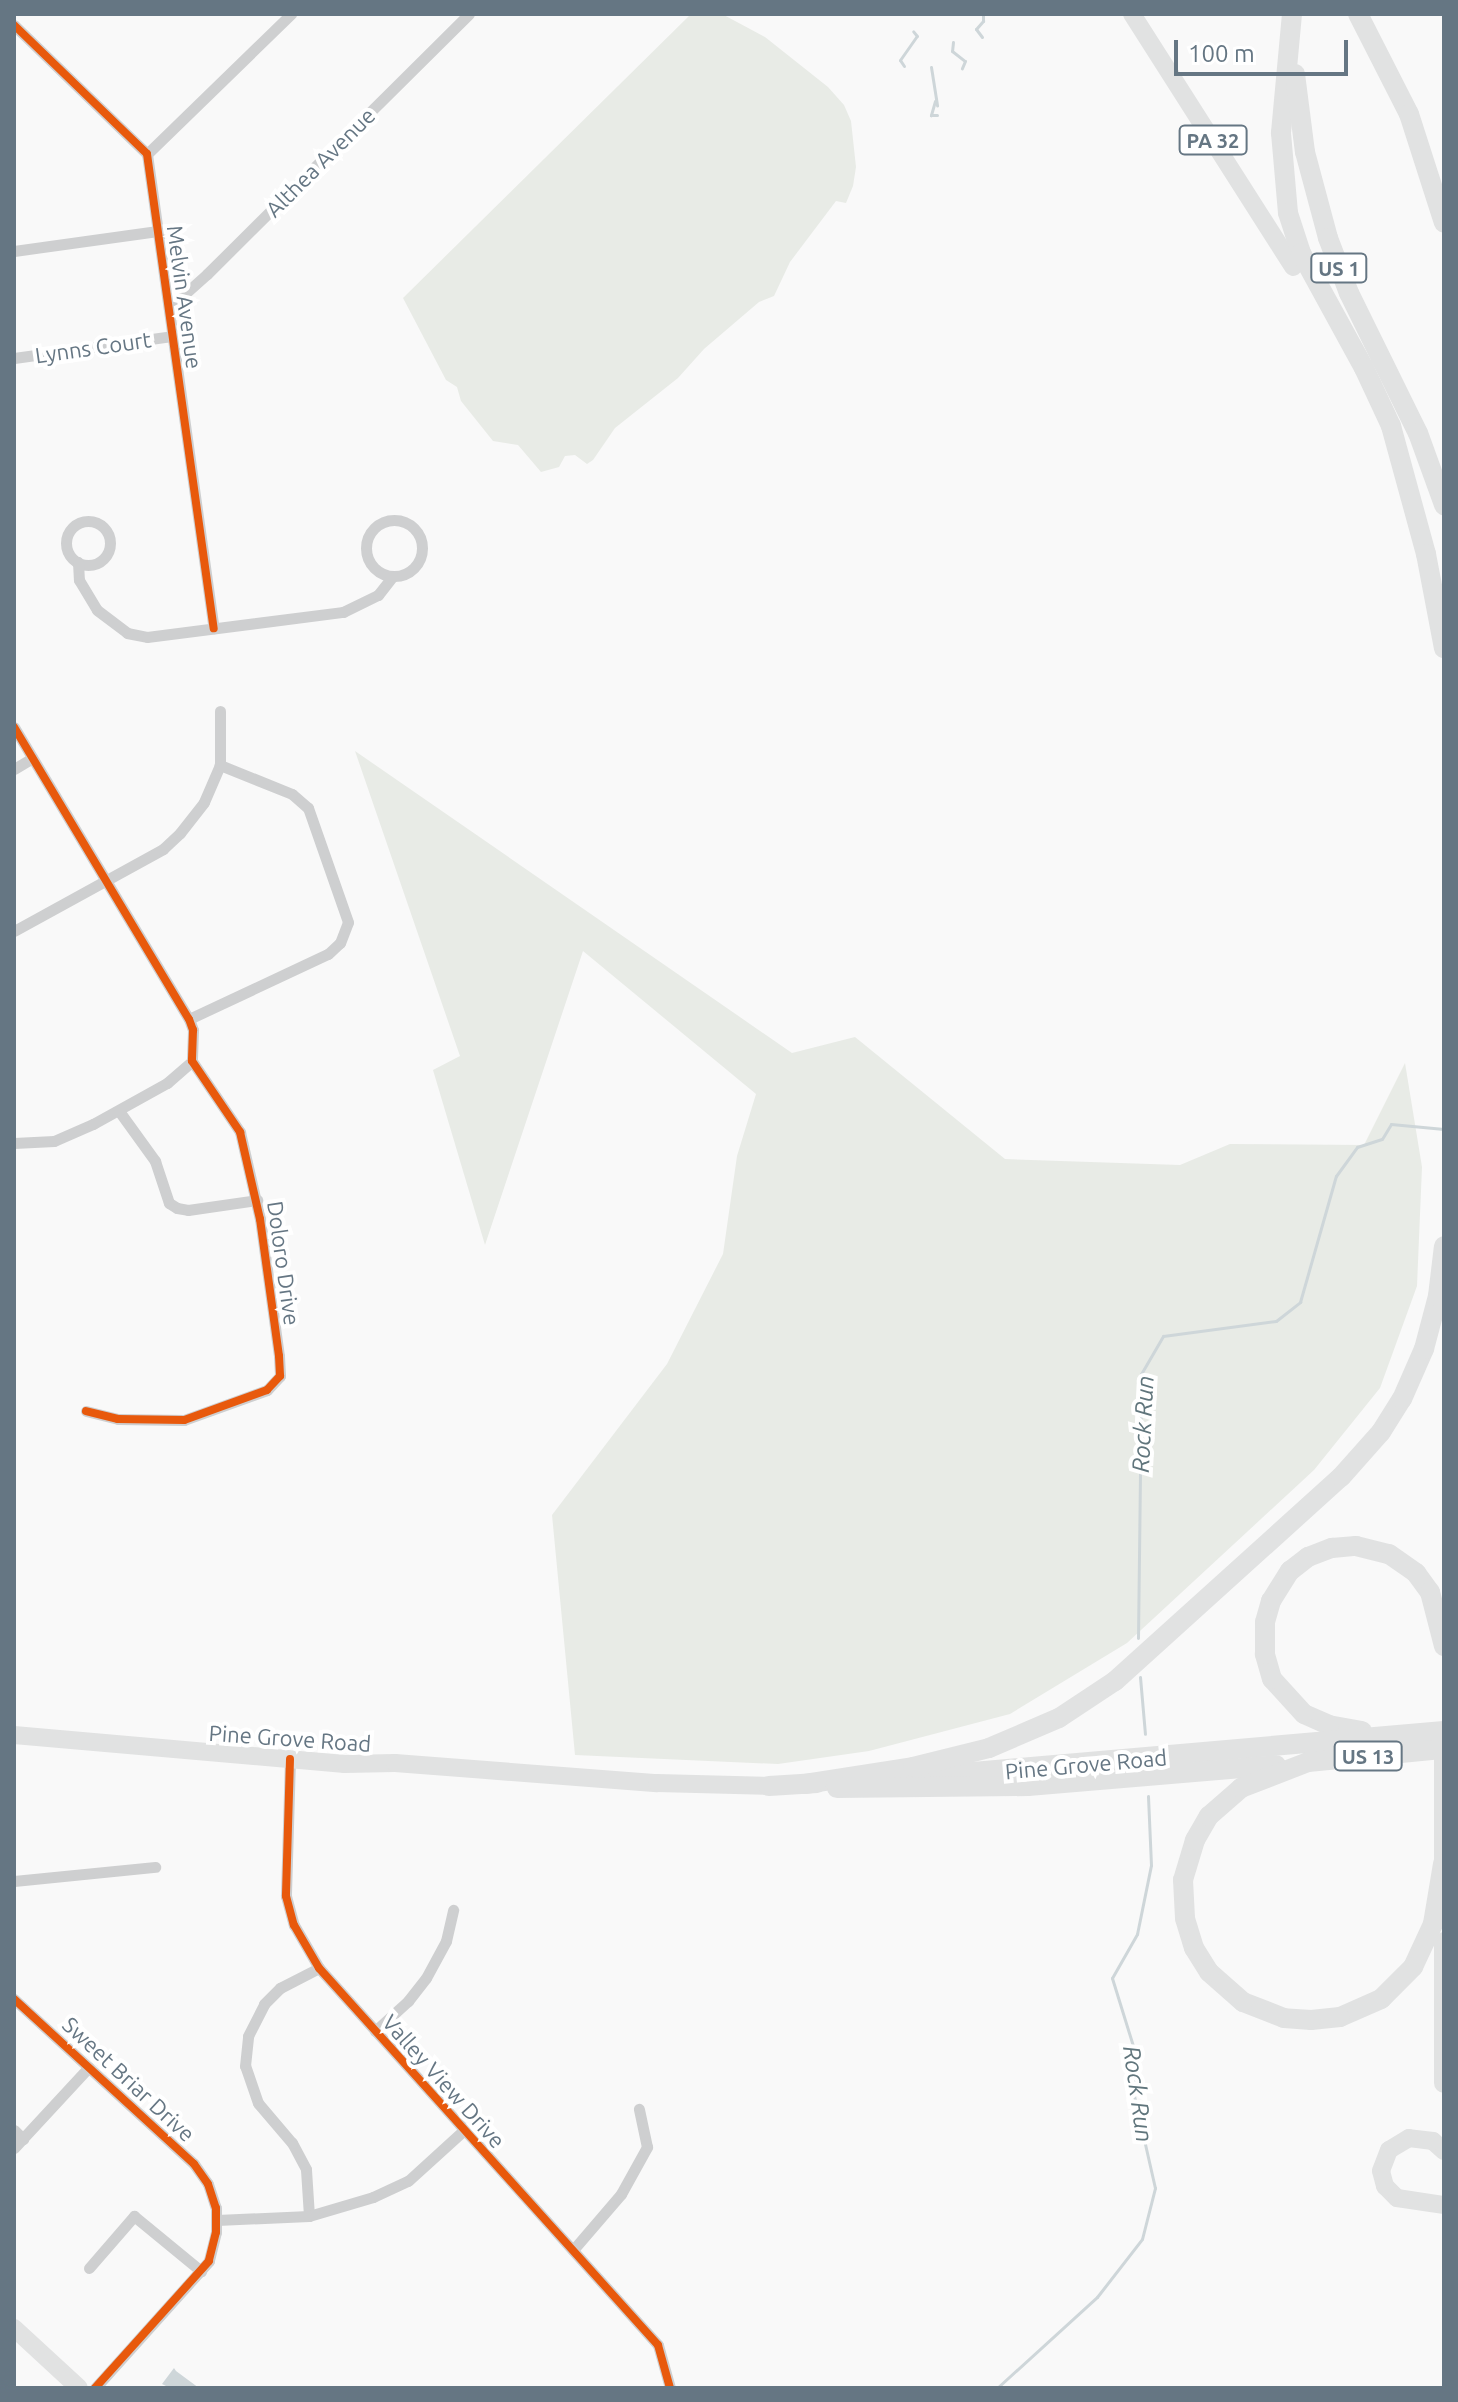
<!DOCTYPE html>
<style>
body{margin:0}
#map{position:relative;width:1458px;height:2402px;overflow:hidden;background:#f9f9f9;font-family:Ubuntu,sans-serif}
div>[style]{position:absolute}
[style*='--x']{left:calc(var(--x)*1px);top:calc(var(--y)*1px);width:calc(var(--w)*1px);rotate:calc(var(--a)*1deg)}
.green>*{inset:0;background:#e8ebe6}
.water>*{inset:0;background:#ced6d9}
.stream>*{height:3px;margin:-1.5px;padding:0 1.5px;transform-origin:1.5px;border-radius:1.5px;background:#ced6d9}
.street>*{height:11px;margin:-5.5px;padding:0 5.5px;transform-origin:5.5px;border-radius:5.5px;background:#cecfd0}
.street>.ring{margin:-5.5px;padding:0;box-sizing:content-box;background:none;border:11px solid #cecfd0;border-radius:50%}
.primary>*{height:18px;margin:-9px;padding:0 9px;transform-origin:9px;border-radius:9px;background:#e1e2e2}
.highway>*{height:20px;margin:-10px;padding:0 10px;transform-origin:10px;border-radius:10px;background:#e1e2e2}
.cycleway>*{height:8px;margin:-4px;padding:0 4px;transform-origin:4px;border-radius:4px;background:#e8590c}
span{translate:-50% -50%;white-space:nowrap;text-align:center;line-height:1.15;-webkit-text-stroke:8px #fff;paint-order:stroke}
.shield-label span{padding:2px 6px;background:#fff;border:2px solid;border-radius:6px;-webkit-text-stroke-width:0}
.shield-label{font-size:20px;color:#657683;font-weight:700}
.street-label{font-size:22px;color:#657683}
.water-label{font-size:24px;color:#60757c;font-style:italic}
.frame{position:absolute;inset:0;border:16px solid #657683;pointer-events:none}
.scale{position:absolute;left:1174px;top:40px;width:174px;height:36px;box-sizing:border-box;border:4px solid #657683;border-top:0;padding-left:10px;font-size:24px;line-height:28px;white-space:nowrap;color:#657683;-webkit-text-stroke:6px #fff;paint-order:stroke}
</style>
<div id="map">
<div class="green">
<div style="clip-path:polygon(691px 14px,722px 14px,765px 37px,828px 87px,844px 105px,851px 121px,856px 167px,853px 186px,846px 203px,836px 201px,790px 262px,774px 296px,759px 302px,704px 349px,678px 378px,615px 428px,593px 460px,587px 464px,575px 455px,565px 456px,559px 467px,541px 472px,518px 445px,493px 441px,461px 401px,457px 387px,446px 380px,403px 298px)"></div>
<div style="clip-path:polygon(355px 751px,792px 1053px,855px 1037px,1005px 1159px,1180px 1165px,1230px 1144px,1364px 1145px,1405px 1063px,1422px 1167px,1417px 1286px,1380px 1388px,1314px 1470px,1127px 1643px,1010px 1714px,869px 1751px,778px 1764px,575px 1755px,552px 1515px,667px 1364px,723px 1254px,737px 1156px,756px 1094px,583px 951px,485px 1245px,433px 1070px,460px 1056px)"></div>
</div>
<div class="water">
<div style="clip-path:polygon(174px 2368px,176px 2371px,199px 2388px,170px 2388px,162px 2384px)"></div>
</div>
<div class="stream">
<div style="--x:982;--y:37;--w:10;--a:-127"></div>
<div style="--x:976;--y:29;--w:11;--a:-49"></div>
<div style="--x:983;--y:21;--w:7;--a:-90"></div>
<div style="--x:953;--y:42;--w:9;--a:96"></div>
<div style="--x:952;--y:51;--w:16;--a:38"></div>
<div style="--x:965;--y:61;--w:8;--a:113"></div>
<div style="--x:904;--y:66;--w:7;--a:-124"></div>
<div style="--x:900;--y:60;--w:29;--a:-55"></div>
<div style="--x:917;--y:36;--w:6;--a:-129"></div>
<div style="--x:931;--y:67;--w:39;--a:81"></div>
<div style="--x:935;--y:101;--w:15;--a:106"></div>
<div style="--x:931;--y:115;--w:6;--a:0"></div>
<div style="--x:1138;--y:1638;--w:264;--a:-89.3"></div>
<div style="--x:1141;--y:1374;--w:44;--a:-59.9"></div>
<div style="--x:1163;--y:1336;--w:114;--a:-7.6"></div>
<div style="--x:1276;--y:1321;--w:31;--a:-38"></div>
<div style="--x:1300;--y:1302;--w:131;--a:-74.1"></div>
<div style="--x:1336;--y:1176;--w:36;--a:-54"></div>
<div style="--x:1357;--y:1147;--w:26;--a:-18"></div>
<div style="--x:1382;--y:1139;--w:17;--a:-59"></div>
<div style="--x:1391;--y:1124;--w:53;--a:5.4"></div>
<div style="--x:1140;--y:1677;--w:57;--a:85"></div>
<div style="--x:997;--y:2388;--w:135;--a:-42.3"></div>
<div style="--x:1097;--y:2297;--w:73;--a:-52.2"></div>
<div style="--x:1142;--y:2239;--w:53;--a:-75.7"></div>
<div style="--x:1155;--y:2188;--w:99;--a:-102.8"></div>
<div style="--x:1133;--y:2091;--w:29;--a:-80"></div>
<div style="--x:1138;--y:2062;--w:88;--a:-107.2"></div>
<div style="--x:1112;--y:1978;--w:51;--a:-60.4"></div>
<div style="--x:1137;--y:1934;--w:70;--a:-78.5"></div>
<div style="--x:1151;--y:1865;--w:69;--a:-92.5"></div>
</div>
<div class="street">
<div style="--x:14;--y:25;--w:185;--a:44.1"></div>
<div style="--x:147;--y:154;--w:479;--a:82"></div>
<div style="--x:147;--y:154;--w:201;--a:-44.2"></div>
<div style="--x:14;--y:251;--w:145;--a:-7.9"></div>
<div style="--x:169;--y:308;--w:51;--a:-41.8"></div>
<div style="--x:207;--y:274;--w:369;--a:-44.8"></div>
<div style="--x:14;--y:358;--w:161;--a:-7.9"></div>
<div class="ring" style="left:366px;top:520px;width:45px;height:45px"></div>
<div class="ring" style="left:66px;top:521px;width:33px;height:33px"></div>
<div style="--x:78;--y:562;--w:18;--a:87"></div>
<div style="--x:79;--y:580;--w:35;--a:59"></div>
<div style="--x:97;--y:610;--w:38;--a:37"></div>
<div style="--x:127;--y:633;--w:20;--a:11"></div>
<div style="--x:147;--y:637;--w:198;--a:-7.3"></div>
<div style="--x:343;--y:612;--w:39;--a:-26"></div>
<div style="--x:378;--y:595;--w:24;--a:-52"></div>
<div style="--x:14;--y:727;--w:340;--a:59.1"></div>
<div style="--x:189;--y:1019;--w:12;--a:70"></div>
<div style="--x:193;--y:1030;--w:31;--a:92"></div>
<div style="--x:192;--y:1061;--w:86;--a:55.9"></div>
<div style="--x:240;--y:1132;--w:89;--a:77.1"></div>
<div style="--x:260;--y:1219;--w:138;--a:82.1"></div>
<div style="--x:279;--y:1356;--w:20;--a:87"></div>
<div style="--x:280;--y:1376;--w:19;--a:133"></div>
<div style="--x:267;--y:1390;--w:88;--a:160.1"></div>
<div style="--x:184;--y:1420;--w:66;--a:-179.1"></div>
<div style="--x:118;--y:1419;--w:33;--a:-166"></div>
<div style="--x:14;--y:769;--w:21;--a:-31"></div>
<div style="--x:14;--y:931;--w:170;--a:-28.8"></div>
<div style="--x:163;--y:849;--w:23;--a:-43"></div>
<div style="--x:180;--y:833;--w:39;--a:-52"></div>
<div style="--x:204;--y:802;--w:40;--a:-66.6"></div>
<div style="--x:220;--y:765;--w:54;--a:-90"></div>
<div style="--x:189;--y:1019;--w:153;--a:-25.1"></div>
<div style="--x:328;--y:954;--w:16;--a:-43"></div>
<div style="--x:340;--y:943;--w:22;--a:-69"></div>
<div style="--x:348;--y:922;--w:121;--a:-109.3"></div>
<div style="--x:308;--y:808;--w:21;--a:-139"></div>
<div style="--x:292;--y:794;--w:78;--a:-158.1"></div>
<div style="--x:119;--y:1111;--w:62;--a:54.2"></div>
<div style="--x:155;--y:1161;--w:44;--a:71.6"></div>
<div style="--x:169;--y:1203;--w:9;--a:32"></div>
<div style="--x:177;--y:1208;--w:11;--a:10"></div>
<div style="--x:188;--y:1210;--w:70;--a:-8.2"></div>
<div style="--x:14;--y:1143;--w:40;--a:-2.9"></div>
<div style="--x:54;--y:1141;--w:43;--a:-23.6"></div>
<div style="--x:93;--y:1124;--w:85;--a:-29"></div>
<div style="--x:167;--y:1083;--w:33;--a:-41"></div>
<div style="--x:290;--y:1759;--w:137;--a:91.7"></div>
<div style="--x:286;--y:1896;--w:30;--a:75"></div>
<div style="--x:294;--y:1925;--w:50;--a:59.8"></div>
<div style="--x:319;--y:1968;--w:507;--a:48.04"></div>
<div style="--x:658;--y:2345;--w:45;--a:74.4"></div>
<div style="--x:14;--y:1881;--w:142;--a:-5.7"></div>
<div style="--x:14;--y:1999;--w:244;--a:42.5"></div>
<div style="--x:194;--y:2164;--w:24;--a:55"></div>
<div style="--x:208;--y:2184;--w:25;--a:72"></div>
<div style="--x:216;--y:2208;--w:24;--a:90"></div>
<div style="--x:216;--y:2232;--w:30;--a:104"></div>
<div style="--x:209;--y:2261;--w:171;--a:131.9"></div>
<div style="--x:375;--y:2031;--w:45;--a:-42.3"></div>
<div style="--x:408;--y:2001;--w:29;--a:-52"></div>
<div style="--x:426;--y:1978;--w:42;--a:-61.6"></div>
<div style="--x:446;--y:1941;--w:32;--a:-77"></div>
<div style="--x:14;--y:2130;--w:13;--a:45"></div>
<div style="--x:14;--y:2148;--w:110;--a:-47.2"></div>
<div style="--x:309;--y:2216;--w:47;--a:-93.7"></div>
<div style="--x:306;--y:2169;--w:30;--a:-118"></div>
<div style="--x:292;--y:2143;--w:52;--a:-130.4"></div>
<div style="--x:258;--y:2103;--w:39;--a:-109"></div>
<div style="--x:245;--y:2066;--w:30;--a:-84"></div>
<div style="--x:248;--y:2036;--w:36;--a:-63"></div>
<div style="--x:264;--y:2004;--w:23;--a:-45"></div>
<div style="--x:280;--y:1988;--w:44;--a:-27.1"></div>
<div style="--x:217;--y:2220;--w:92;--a:-2.5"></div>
<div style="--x:309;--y:2216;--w:67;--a:-16.5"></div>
<div style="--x:373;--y:2197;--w:38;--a:-25"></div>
<div style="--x:408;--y:2181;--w:76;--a:-42.3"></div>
<div style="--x:573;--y:2250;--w:74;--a:-49.4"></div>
<div style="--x:621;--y:2194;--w:54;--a:-61"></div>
<div style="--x:647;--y:2147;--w:39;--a:-102"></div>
<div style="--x:89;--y:2268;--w:69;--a:-49.1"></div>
<div style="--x:134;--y:2216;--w:87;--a:39.4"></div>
</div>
<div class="primary">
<div style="--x:1132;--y:14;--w:300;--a:57.5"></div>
<div style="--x:14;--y:1735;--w:332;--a:5"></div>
<div style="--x:345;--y:1764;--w:50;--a:-1.1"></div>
<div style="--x:395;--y:1763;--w:263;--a:4.4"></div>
<div style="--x:657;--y:1783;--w:112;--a:1.5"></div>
<div style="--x:1444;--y:2151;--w:15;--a:-138"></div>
<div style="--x:1433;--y:2141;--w:24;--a:-173"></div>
<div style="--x:1409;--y:2138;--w:23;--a:149"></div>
<div style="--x:1389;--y:2150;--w:22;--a:111"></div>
<div style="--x:1381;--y:2171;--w:16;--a:75"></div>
<div style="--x:1385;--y:2186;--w:17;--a:45"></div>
<div style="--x:1397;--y:2198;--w:48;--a:8.5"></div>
<div style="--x:14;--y:2328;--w:88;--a:42.7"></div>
</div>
<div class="highway">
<div style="--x:1292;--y:14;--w:120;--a:95.3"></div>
<div style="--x:1281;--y:133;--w:80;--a:85"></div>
<div style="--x:1288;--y:213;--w:42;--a:72"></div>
<div style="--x:1301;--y:253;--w:131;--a:61.3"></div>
<div style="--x:1364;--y:368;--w:64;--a:65"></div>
<div style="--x:1391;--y:426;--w:133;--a:74.7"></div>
<div style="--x:1426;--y:554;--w:96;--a:79.2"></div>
<div style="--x:1358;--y:14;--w:112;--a:63"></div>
<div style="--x:1409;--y:114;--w:114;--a:72.2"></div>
<div style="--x:1295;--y:74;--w:79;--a:82.7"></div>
<div style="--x:1305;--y:152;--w:89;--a:75"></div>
<div style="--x:1328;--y:238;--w:59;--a:69.1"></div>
<div style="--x:1349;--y:293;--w:156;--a:63.8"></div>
<div style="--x:1418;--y:433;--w:77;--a:70.1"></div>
<div style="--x:1362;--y:1731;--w:34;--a:-170"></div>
<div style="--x:1329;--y:1725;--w:27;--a:-156"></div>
<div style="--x:1304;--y:1714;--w:47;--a:-132.4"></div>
<div style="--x:1272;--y:1679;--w:26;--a:-106"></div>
<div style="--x:1265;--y:1654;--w:32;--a:-90"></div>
<div style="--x:1265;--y:1622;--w:22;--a:-74"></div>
<div style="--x:1271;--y:1601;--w:36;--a:-58"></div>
<div style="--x:1290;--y:1571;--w:23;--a:-38"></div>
<div style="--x:1308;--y:1557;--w:26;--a:-21"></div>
<div style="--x:1332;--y:1548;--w:24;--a:-5"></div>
<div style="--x:1356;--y:1546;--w:34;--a:14"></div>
<div style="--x:1389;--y:1554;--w:33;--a:35"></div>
<div style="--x:1416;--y:1573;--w:24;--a:54"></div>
<div style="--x:1430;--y:1592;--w:56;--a:75.5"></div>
<div style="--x:1444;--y:1750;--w:123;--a:90"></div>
<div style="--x:916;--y:1777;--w:530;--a:-4.98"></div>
<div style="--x:805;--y:1784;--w:109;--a:-8.9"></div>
<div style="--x:913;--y:1767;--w:78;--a:-14"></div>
<div style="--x:989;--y:1748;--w:76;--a:-23.2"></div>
<div style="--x:1059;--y:1718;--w:67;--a:-33.5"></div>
<div style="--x:1115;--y:1681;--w:304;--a:-42.1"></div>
<div style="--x:1341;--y:1477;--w:60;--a:-48.4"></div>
<div style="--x:1381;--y:1432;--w:39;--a:-58"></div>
<div style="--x:1402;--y:1399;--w:55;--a:-66.3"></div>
<div style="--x:1424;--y:1349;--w:55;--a:-75.2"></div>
<div style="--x:1438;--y:1296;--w:50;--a:-83.2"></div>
<div style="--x:769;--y:1786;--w:48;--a:-3.6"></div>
<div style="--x:837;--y:1788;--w:191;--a:-0.6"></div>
<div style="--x:1028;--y:1786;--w:249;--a:-4.8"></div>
<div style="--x:1443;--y:1864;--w:61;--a:99.5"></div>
<div style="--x:1433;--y:1924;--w:47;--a:114.9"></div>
<div style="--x:1413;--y:1967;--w:45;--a:135"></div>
<div style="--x:1381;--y:1999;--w:45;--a:156.3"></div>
<div style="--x:1340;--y:2017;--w:29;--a:174"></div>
<div style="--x:1311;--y:2020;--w:27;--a:-176"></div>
<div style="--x:1284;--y:2018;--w:44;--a:-158.7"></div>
<div style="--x:1243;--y:2002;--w:45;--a:-138.6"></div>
<div style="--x:1209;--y:1972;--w:28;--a:-122"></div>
<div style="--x:1194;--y:1948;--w:31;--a:-107"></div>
<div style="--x:1185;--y:1918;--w:38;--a:-93"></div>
<div style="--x:1183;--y:1880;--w:42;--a:-73.3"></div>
<div style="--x:1195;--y:1840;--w:28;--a:-60"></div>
<div style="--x:1209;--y:1816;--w:43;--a:-41.2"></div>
<div style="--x:1241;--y:1788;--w:72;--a:-21.2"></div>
<div style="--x:1308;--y:1762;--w:137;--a:-5.5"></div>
<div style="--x:1444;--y:1942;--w:141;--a:90"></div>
</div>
<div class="cycleway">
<div style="--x:14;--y:25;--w:185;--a:44.1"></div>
<div style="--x:147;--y:154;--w:479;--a:82"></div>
<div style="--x:14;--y:727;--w:340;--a:59.1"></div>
<div style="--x:189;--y:1019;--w:12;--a:70"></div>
<div style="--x:193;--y:1030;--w:31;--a:92"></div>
<div style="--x:192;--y:1061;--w:86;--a:55.9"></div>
<div style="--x:240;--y:1132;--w:89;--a:77.1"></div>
<div style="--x:260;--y:1219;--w:138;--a:82.1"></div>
<div style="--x:279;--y:1356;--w:20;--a:87"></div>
<div style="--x:280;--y:1376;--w:19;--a:133"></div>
<div style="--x:267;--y:1390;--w:88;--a:160.1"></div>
<div style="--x:184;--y:1420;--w:66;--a:-179.1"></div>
<div style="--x:118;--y:1419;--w:33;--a:-166"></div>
<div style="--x:290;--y:1759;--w:137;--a:91.7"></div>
<div style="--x:286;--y:1896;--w:30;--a:75"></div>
<div style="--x:294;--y:1925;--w:50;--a:59.8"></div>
<div style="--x:319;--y:1968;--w:507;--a:48.04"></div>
<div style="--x:658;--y:2345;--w:45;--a:74.4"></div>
<div style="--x:14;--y:1999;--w:244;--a:42.5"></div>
<div style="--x:194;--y:2164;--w:24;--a:55"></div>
<div style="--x:208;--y:2184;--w:25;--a:72"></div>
<div style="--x:216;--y:2208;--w:24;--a:90"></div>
<div style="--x:216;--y:2232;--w:30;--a:104"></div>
<div style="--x:209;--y:2261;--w:171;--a:131.9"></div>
</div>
<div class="shield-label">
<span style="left:1213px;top:140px">PA 32</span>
<span style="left:1339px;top:268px">US 1</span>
<span style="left:1368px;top:1756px">US 13</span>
</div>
<div class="street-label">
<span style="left:320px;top:162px;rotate:-45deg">Althea Avenue</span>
<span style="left:185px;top:297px;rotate:82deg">Melvin Avenue</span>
<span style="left:93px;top:347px;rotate:-8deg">Lynns Court</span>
<span style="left:284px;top:1263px;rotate:82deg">Doloro Drive</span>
<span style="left:290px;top:1738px;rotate:4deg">Pine Grove Road</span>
<span style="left:1086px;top:1764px;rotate:-5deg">Pine Grove Road</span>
<span style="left:129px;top:2079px;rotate:43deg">Sweet Briar Drive</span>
<span style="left:444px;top:2081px;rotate:48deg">Valley View Drive</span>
</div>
<div class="water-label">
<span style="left:1143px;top:1424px;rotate:-87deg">Rock Run</span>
<span style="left:1138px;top:2094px;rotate:82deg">Rock Run</span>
</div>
<div class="frame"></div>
<div class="scale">100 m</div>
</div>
